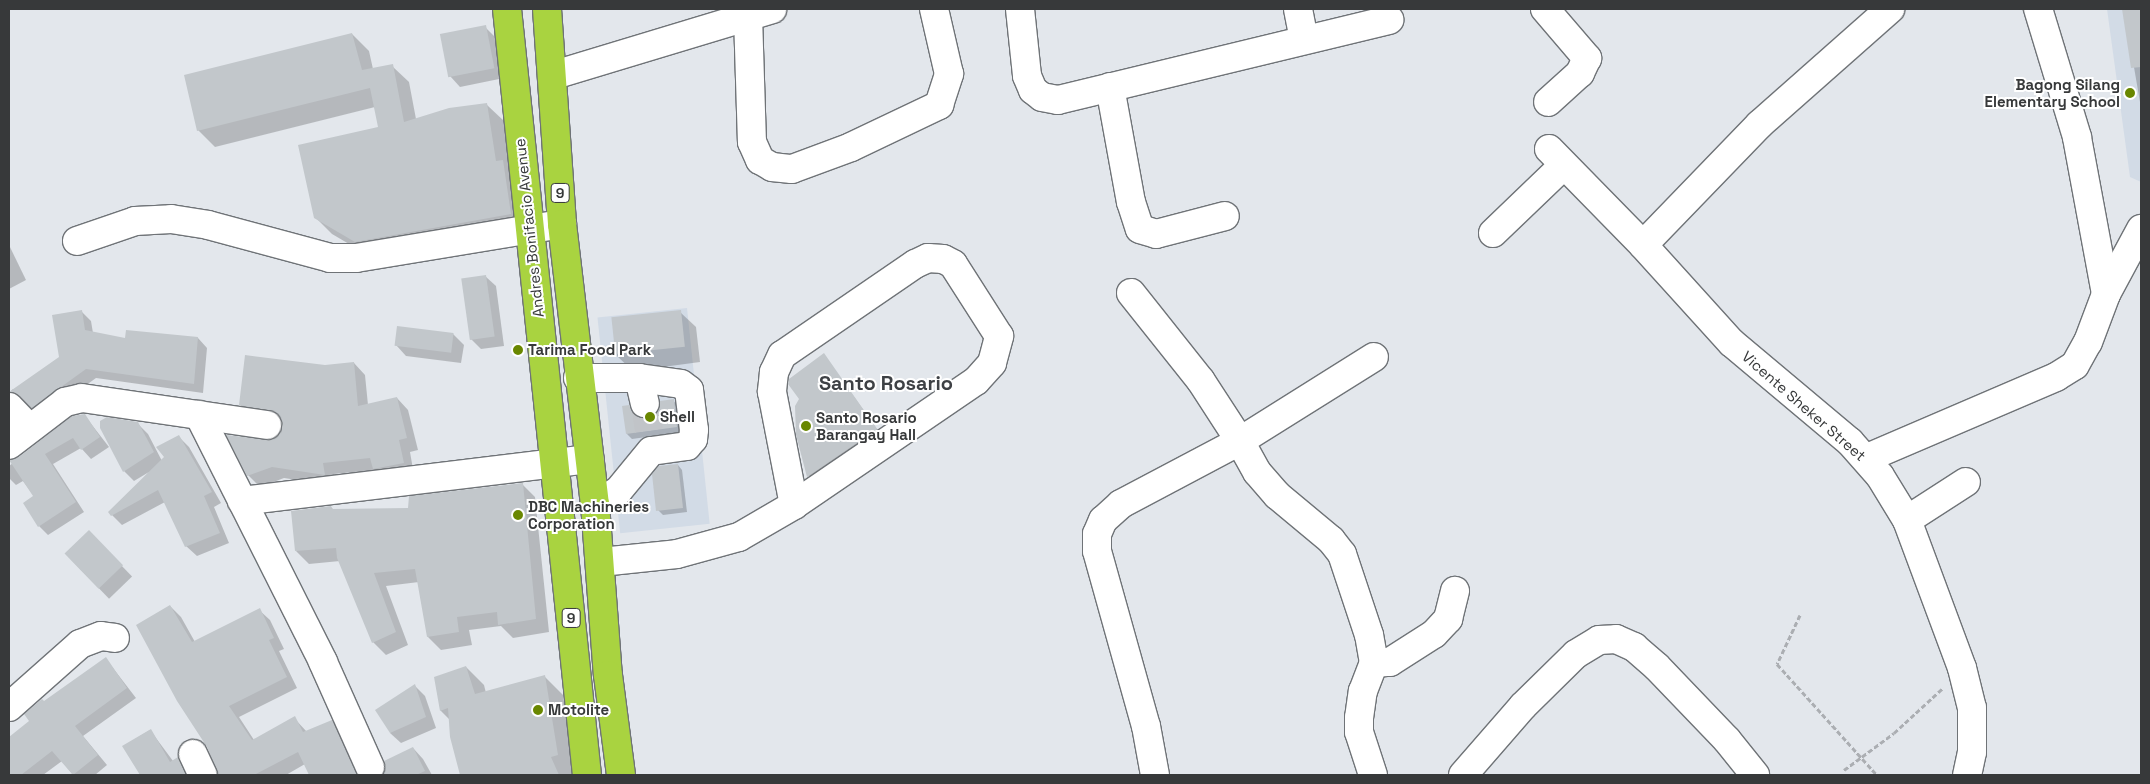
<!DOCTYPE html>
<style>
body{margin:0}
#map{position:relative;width:2150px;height:784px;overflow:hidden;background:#e3e7ec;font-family:"Space Grotesk",sans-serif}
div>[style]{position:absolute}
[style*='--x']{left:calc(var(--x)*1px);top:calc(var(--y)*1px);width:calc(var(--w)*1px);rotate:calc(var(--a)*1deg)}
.built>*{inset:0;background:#d2dbe6;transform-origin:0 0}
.shadow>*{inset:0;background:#0003;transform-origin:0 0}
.building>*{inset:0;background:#c2c7cb;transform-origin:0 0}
.minor-tunnel>*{height:28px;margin-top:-14px;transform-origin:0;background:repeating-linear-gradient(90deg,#c1c4c8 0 28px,transparent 0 42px)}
.path>*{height:3px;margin-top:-1.5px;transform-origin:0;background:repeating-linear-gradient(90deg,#abaeb2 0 5px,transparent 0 7.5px)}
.roads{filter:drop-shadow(1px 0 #6f7377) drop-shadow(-1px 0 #6f7377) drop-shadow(0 1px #6f7377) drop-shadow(0 -1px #6f7377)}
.minor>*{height:28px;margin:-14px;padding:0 14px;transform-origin:14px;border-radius:14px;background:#fff}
.highway>*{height:28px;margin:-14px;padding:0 14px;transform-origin:14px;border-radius:14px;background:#a9d340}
.dots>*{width:14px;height:14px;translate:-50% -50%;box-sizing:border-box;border:2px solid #fff;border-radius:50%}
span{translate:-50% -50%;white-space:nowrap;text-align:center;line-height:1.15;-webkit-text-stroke:4px #fff;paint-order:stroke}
.shield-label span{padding:1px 4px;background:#fff;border:1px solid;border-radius:4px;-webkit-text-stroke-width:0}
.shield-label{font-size:14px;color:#37393a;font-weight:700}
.poi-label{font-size:15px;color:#37393a;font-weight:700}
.right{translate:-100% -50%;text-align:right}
.left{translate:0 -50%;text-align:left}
.street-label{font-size:15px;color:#37393a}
.district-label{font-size:20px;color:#3e4145;font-weight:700}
.frame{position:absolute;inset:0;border:10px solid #37393a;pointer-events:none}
</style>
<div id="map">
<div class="built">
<div style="clip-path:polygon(2107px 9px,2141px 9px,2141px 182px,2130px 177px)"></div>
<div style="left:687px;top:308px;width:217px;height:90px;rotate:84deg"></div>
</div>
<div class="shadow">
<div style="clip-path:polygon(2124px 9px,2141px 9px,2141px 108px)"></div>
<div style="clip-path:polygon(485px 27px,495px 37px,504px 78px,460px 87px,450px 76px)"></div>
<div style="clip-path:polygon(352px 34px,369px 51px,373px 69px,392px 66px,409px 82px,416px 119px,487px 105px,504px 121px,511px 170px,527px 230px,373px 258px,332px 234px,315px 217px,379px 128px,375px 107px,215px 147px,198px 130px)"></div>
<div style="clip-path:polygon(9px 245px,26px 280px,9px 289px)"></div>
<div style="clip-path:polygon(485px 276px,496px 286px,504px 346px,481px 349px,471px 339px)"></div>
<div style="clip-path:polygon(81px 311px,91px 321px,93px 333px,126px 339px,198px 338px,207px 348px,203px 393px,96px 378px,42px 417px,10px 392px,13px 389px,26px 401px,61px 358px)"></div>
<div style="clip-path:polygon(680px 312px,696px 327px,700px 362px,633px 371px,617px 356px,613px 321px)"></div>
<div style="clip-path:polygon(453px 334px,464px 345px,461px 363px,406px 356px,396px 345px)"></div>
<div style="clip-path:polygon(824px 355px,882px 436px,815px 482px,809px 476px,798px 435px)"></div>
<div style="clip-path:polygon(354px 363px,365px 375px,368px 405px,397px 398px,408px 410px,418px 450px,410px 452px,414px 475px,386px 480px,375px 470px,334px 474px,336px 486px,284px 478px,260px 487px,248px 475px,284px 427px,282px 422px,252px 416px,240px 405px,325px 366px)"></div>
<div style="clip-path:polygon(673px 401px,678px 405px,682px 432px,632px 439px,627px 434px,629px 407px,636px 416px,648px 420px)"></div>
<div style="clip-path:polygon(85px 416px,109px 447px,91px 459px,81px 448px,53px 464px,84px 512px,48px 535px,39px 526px,35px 497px,23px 481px,16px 485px,9px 478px,9px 466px,72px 418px)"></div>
<div style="clip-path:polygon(137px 423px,148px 434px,162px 461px,178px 436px,189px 447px,221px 503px,214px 507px,229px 543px,197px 556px,186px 546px,165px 502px,122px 525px,112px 515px,149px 472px,134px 481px,124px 471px)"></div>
<div style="clip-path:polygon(678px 465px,682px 470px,687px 512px,663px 515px,658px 510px)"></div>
<div style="clip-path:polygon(522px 484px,535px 497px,549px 632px,513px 638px,501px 626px,469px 630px,472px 645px,441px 650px,428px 637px,419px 582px,386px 586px,408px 645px,386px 655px,373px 642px,340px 561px,309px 564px,296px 551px,331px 507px,334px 510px,409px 509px)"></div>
<div style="left:89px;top:532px;width:62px;height:32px;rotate:46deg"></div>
<div style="clip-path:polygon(170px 606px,181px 617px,195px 642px,259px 610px,270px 620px,284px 649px,279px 651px,297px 688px,239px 717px,254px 740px,294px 718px,307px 732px,332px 721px,342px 732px,363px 775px,310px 775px,305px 764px,286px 775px,220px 775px)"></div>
<div style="clip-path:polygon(106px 659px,136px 698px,83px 736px,107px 765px,95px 775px,73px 775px,62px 761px,43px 775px,9px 775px,9px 738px,31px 722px,44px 703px)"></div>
<div style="clip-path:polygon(466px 667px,484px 685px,486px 693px,545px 677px,563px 695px,575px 773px,569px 775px,470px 775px,473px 772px,452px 722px,441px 711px,435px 678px)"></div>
<div style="clip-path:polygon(415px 686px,425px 696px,436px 728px,401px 743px,390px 733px)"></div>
<div style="clip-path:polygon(150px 730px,173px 761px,178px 758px,191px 775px,141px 775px,124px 746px)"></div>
<div style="clip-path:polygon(413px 748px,423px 759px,432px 775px,384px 775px,386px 762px)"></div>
</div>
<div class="building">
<div style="clip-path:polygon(2122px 9px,2141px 9px,2141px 67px,2131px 68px)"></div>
<div style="left:486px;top:25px;width:44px;height:47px;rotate:79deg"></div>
<div style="clip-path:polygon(352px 33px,362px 70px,393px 64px,404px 122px,449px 108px,487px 103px,496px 161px,503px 160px,511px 214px,355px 242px,314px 218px,298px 145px,378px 127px,370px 88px,197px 131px,184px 75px)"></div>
<div style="left:486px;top:275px;width:62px;height:25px;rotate:82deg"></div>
<div style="clip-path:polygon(82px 310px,85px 330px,125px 338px,126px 330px,198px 337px,194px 384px,86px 369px,32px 408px,20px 396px,9px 392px,59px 357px,52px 315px)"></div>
<div style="left:681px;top:310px;width:37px;height:70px;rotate:84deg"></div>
<div style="left:397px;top:326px;width:57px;height:20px;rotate:7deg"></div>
<div style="clip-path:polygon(824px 353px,877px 429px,807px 477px,796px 435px,795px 406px,799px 399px,788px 384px,789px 379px)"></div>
<div style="clip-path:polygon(245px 355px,325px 365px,354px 362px,358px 406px,397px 397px,407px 438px,399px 440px,404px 463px,373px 469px,370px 458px,323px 463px,325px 475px,272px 467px,247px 476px,226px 435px,272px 440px,282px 427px,276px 412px,239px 405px)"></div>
<div style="clip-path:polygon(674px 399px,677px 427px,626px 434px,622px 406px,629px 405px,634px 414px,648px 418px,656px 414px,660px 401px)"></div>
<div style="clip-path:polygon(85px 414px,100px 437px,81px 450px,73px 438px,45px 454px,76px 502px,38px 527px,23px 503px,33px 496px,9px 460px,19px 457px,72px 416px)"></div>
<div style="clip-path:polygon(107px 417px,138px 422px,154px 452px,123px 472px,100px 428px,100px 421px)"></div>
<div style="clip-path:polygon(179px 435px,212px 492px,204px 496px,220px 533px,185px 547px,158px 490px,111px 516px,108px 512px,164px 457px,156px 447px)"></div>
<div style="clip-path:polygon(678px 464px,683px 508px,656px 511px,652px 474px,659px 466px)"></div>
<div style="clip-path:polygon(523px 483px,536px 619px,498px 625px,497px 612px,457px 617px,459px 632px,427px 637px,415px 569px,374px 573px,396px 632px,372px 643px,337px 558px,336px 548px,295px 551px,291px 511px,331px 506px,332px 509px,408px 508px,409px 496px)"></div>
<div style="left:89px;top:530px;width:49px;height:34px;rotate:46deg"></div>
<div style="clip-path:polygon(170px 605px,192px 642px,260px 608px,274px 638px,269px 640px,287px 677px,229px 706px,252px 740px,295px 716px,303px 732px,332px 720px,357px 775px,309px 775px,298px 752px,254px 775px,218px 775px,207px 747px,177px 701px,136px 625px)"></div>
<div style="clip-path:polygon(106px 657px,127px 688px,75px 726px,98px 755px,73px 775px,52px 751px,21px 775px,9px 775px,9px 737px,29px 721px,24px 714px,42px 699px,44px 701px)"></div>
<div style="clip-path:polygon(466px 666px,475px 694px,545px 675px,558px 755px,551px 757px,559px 775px,460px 775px,450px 737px,448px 708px,440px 711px,434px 677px)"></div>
<div style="clip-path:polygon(415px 684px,426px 717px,390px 733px,375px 710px)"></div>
<div style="clip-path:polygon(151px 729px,170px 762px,178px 757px,186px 775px,140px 775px,122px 746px)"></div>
<div style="clip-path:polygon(413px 747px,425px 771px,416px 775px,383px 775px,384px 761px)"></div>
</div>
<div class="minor-tunnel">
<div style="--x:645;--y:403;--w:28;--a:82"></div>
</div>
<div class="path">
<div style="--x:1800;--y:615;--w:54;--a:115.1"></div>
<div style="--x:1777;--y:664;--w:149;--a:48"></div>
<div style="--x:1844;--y:770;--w:62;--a:-36.5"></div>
<div style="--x:1894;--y:733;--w:67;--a:-42.6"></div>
</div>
<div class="roads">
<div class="minor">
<div style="--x:1020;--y:9;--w:67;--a:84"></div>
<div style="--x:1027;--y:76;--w:15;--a:67"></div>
<div style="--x:1033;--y:90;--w:11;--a:38"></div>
<div style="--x:1042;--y:97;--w:16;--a:11"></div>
<div style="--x:1058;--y:100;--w:341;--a:-13.6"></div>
<div style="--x:1298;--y:9;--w:31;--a:79"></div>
<div style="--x:1545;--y:9;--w:65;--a:49.4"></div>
<div style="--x:1587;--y:58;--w:17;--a:115"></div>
<div style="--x:1580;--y:73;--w:43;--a:137.8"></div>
<div style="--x:748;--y:16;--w:126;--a:88.2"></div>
<div style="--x:752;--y:142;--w:20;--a:66"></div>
<div style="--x:760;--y:160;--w:14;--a:30"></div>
<div style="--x:772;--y:167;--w:20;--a:6"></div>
<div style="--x:792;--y:169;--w:63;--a:-20.4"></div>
<div style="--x:851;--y:147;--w:98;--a:-25.5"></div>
<div style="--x:939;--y:105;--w:33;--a:-72"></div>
<div style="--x:949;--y:74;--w:67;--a:-103"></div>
<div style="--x:554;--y:75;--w:228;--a:-16.8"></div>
<div style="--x:1110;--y:87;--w:117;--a:79.7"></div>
<div style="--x:1131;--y:202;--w:28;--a:72"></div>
<div style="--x:1140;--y:229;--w:17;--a:17"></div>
<div style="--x:1156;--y:234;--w:71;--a:-14.6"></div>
<div style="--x:1549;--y:149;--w:134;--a:45.6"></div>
<div style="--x:1643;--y:245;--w:132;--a:47.8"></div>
<div style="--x:1732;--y:343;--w:154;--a:40"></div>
<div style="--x:1850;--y:442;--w:45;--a:48.6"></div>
<div style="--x:1880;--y:476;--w:52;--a:58.5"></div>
<div style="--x:1907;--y:520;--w:158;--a:69.6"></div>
<div style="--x:1962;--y:668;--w:41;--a:76"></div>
<div style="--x:1972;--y:708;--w:44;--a:90"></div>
<div style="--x:1972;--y:752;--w:24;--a:102"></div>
<div style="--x:1493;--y:233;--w:98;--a:-43.8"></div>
<div style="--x:77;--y:241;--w:61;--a:-19"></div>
<div style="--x:135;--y:221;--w:36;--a:-3"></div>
<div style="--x:171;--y:219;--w:37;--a:9"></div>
<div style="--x:208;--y:225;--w:126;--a:15.1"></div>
<div style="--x:330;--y:258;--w:26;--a:0"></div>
<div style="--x:356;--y:258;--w:209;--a:-9.4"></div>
<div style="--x:1643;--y:245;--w:168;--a:-46"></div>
<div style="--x:1760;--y:124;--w:174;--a:-41.5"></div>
<div style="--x:1131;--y:293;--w:112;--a:51.5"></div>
<div style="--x:1201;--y:381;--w:72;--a:57"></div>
<div style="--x:1240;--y:441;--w:135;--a:152.1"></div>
<div style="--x:1121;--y:504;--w:24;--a:138"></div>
<div style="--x:1103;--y:520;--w:15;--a:113"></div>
<div style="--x:1097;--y:534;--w:17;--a:90"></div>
<div style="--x:1097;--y:551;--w:182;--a:74.4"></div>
<div style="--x:1146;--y:726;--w:50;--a:79.6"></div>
<div style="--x:2106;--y:294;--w:74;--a:-61.7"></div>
<div style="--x:578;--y:378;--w:61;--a:0"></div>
<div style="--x:639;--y:378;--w:42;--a:8.1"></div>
<div style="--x:681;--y:384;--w:10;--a:37"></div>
<div style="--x:689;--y:390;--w:40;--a:82.9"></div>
<div style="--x:694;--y:430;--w:9;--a:96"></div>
<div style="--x:693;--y:439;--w:9;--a:131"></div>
<div style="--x:687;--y:446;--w:36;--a:172"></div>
<div style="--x:651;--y:451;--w:52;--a:129.5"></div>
<div style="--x:618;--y:491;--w:26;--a:151"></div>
<div style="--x:639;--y:378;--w:26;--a:77"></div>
<div style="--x:9;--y:407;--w:29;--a:46"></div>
<div style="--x:199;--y:415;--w:276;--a:63.3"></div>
<div style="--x:323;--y:662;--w:115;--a:65.9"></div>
<div style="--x:9;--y:445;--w:71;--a:-37.5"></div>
<div style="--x:65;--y:402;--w:17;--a:-13"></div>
<div style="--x:82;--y:398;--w:187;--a:8.3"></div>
<div style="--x:1867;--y:458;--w:206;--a:-23.2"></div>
<div style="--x:2056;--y:377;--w:22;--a:-32"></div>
<div style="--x:2075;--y:365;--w:26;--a:-61"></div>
<div style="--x:2088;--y:342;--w:51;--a:-69.4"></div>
<div style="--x:2106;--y:294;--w:160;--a:-100.5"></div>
<div style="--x:2077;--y:137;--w:134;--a:-106.9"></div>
<div style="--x:242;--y:501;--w:350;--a:-6.9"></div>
<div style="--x:1907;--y:520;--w:70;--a:-32.8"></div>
<div style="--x:601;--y:562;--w:76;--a:-6"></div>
<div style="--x:677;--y:554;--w:64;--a:-15.3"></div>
<div style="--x:739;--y:537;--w:64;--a:-30.2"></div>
<div style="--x:794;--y:505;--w:220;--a:-34.3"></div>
<div style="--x:976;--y:381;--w:24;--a:-48"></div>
<div style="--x:992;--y:363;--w:28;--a:-75"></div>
<div style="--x:999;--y:336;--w:85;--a:-122.6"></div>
<div style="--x:953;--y:264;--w:11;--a:-153"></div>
<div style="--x:943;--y:259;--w:15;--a:-176"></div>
<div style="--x:928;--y:258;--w:14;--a:155"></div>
<div style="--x:915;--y:264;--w:161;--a:145.6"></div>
<div style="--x:782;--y:355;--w:19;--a:115"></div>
<div style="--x:774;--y:372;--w:20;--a:96"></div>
<div style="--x:772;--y:392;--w:115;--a:79"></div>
<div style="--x:1374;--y:663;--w:28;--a:-100"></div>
<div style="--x:1369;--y:635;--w:85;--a:-108.4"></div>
<div style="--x:1342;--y:554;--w:18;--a:-128"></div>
<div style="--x:1331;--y:540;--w:70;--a:-140.2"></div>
<div style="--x:1277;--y:495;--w:30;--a:-131"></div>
<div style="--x:1257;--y:472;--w:35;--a:-119"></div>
<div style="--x:1240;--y:441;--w:158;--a:-32.1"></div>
<div style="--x:9;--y:707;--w:95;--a:-41.6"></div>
<div style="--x:80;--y:644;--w:22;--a:-21"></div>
<div style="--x:101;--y:636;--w:14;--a:8"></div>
<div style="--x:193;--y:754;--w:23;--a:65"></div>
<div style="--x:1373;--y:775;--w:45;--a:-108"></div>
<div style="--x:1359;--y:732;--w:14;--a:-90"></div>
<div style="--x:1359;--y:718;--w:27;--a:-82"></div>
<div style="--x:1363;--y:691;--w:30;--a:-69"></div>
<div style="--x:1374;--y:663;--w:16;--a:-4"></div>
<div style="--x:1390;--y:662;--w:52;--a:-32.5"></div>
<div style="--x:1434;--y:634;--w:21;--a:-47"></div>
<div style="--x:1448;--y:619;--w:29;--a:-76"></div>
<div style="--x:1463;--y:775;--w:91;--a:-49"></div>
<div style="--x:1523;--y:706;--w:74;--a:-44.5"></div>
<div style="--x:1576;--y:654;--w:27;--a:-31"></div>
<div style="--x:1599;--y:640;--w:17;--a:-3"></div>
<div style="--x:1616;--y:639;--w:20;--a:24"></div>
<div style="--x:1634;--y:647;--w:30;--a:41"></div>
<div style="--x:1657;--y:667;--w:101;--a:46.2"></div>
<div style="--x:1727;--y:740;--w:45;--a:51.3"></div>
</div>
<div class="highway">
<div style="--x:507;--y:9;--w:770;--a:84.04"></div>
<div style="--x:547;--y:9;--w:216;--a:86"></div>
<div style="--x:562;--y:224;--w:282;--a:83.3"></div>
<div style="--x:595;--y:504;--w:171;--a:85.7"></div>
<div style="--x:608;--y:675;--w:101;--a:82.6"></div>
</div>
</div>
<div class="dots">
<div style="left:2130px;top:93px;background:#698700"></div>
<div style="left:518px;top:350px;background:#698700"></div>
<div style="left:650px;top:417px;background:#698700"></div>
<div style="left:806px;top:426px;background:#698700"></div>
<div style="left:518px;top:515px;background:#698700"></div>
<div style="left:538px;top:710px;background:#698700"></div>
</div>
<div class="shield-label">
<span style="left:560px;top:193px">9</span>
<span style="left:571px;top:618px">9</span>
</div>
<div class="poi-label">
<span class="right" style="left:2120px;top:93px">Bagong Silang<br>Elementary School</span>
<span class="left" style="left:528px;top:350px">Tarima Food Park</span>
<span class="left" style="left:660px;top:417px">Shell</span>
<span class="left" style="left:816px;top:426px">Santo Rosario<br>Barangay Hall</span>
<span class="left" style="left:528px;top:515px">DBC Machineries<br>Corporation</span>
<span class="left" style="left:548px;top:710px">Motolite</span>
</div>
<div class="street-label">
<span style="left:529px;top:228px;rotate:-96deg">Andres Bonifacio Avenue</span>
<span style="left:1804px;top:406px;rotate:41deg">Vicente Sheker Street</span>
</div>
<div class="district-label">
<span style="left:886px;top:383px">Santo Rosario</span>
</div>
<div class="frame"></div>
</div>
